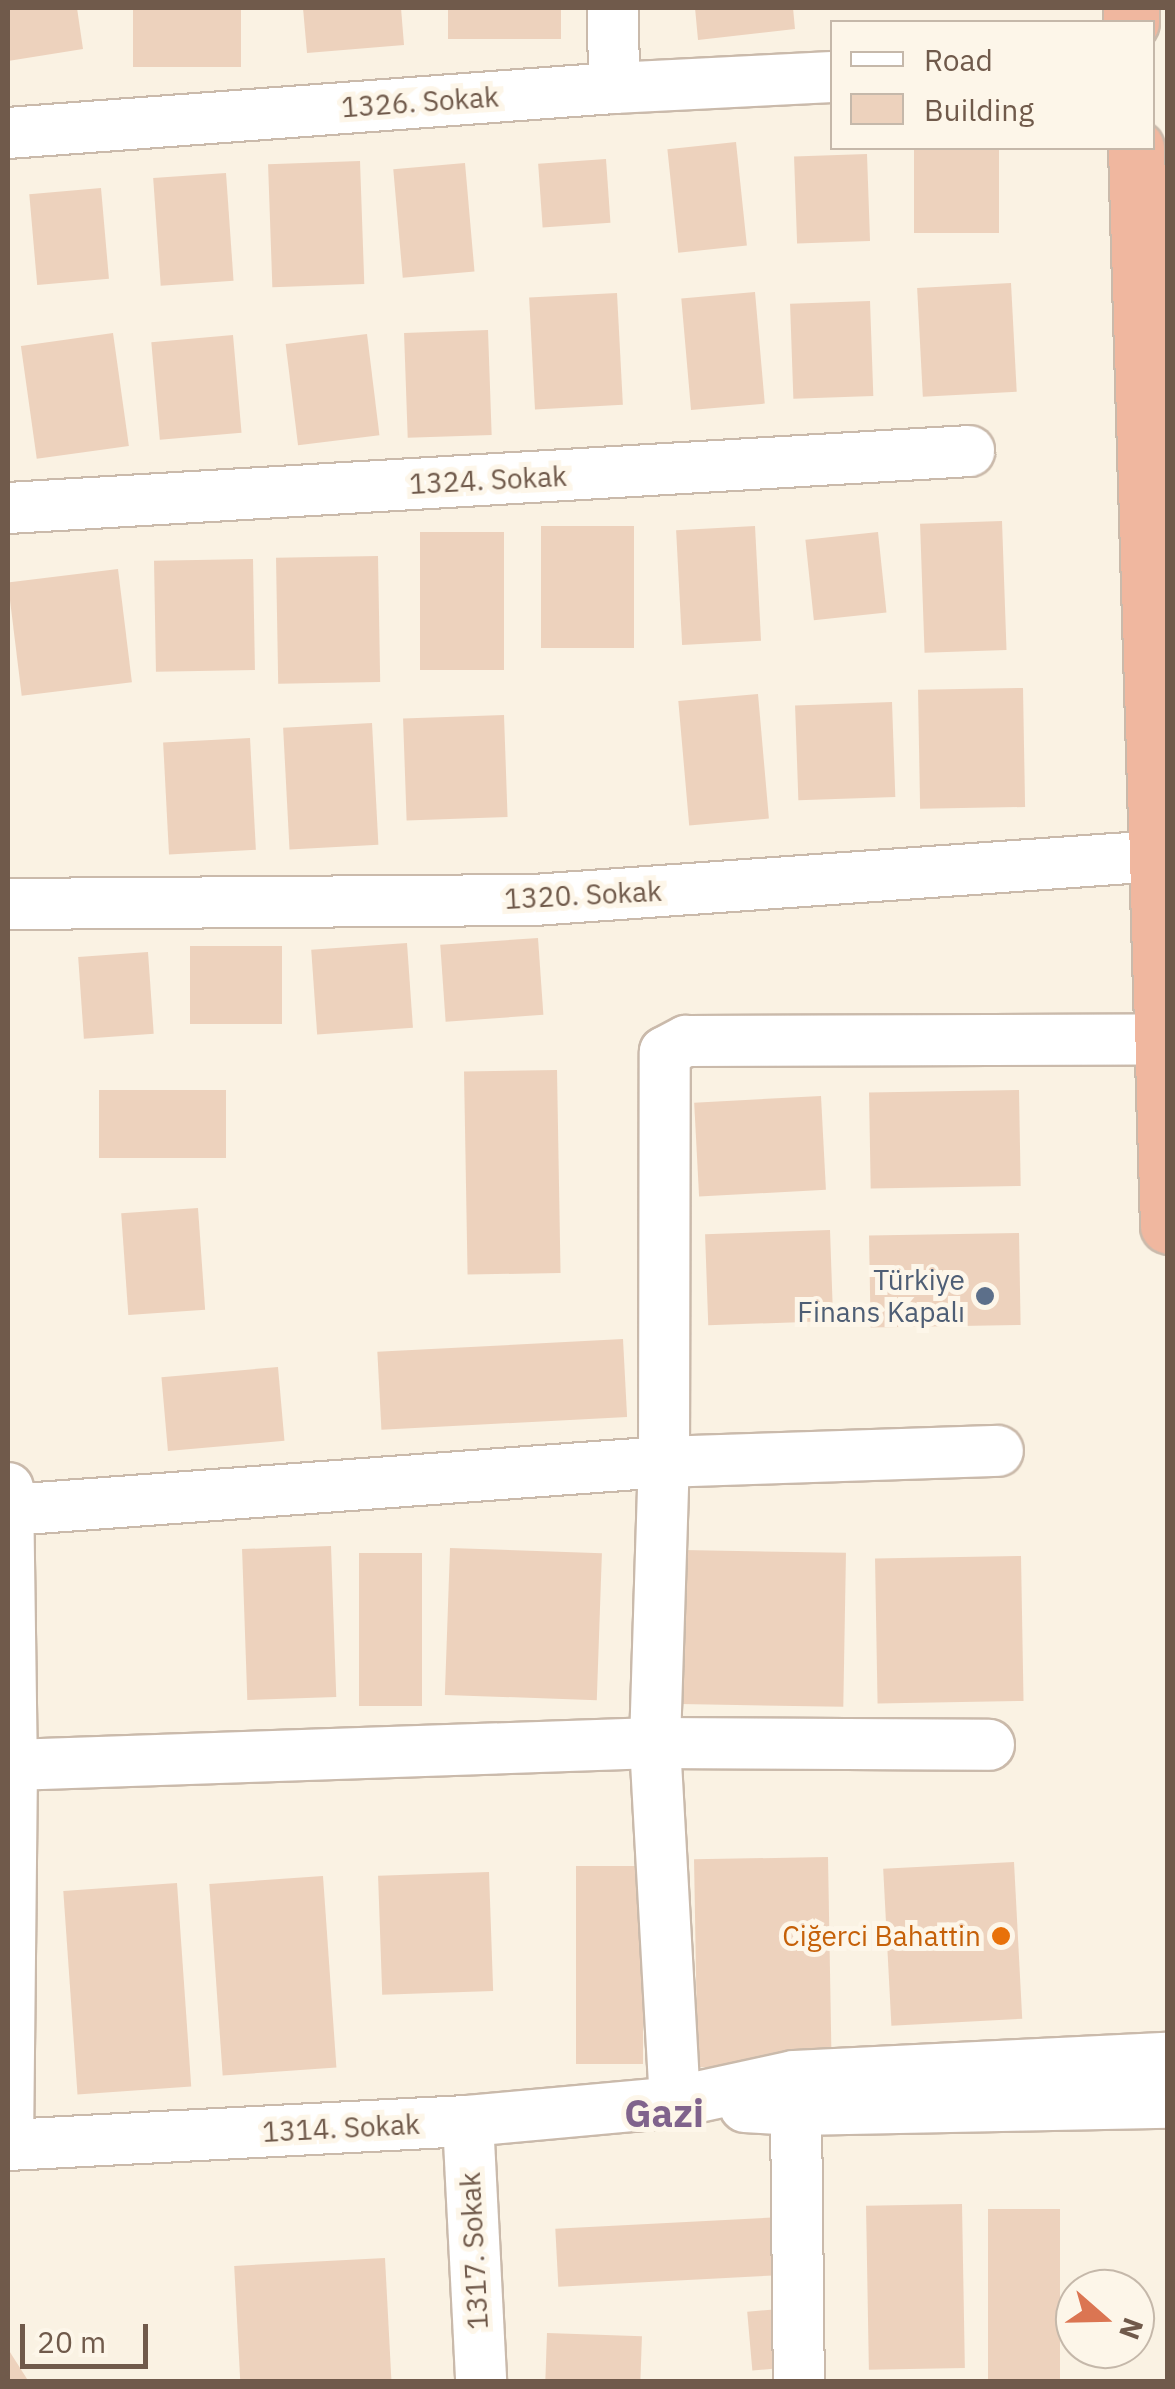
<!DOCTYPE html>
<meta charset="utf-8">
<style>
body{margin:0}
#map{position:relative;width:1175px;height:2389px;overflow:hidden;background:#faf2e3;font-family:"IBM Plex Sans",sans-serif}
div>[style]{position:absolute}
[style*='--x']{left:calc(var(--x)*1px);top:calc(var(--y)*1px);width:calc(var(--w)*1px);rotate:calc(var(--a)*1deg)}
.building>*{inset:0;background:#edd2bd;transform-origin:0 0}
.roads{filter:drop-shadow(2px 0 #cabaab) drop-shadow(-2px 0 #cabaab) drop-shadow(0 2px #cabaab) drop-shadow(0 -2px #cabaab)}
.street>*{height:50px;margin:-25px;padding:0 25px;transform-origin:25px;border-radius:25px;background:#fff}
.highway>*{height:55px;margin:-27.5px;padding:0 27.5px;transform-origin:27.5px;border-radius:27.5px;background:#f0b79f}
.dots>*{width:28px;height:28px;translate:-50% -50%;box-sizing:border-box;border:5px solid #fdf6e9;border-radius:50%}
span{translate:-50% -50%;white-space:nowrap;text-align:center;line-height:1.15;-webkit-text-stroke:10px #fdf6e9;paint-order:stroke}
.street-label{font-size:28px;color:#705a4b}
.service-label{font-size:28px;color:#4e5e75}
.right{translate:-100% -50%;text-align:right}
.food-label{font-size:28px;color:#c56008}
.district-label{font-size:38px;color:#80638c;font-weight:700}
.frame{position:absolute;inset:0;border:10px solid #705a4b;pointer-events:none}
.legend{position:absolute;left:830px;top:20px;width:325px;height:130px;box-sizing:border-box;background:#fdf6e9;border:2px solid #c5b8aa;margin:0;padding:12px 18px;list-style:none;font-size:30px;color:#705a4b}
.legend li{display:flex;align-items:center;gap:20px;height:50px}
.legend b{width:50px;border:2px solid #c5b8aa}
.north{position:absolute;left:1055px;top:2269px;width:100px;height:100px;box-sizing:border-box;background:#fdf6e9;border:2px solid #c5b8aa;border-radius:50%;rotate:110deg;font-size:28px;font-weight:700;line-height:40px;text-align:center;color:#705a4b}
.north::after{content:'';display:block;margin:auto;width:35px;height:45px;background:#db7552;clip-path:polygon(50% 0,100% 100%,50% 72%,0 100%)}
.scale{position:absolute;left:20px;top:2324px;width:128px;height:45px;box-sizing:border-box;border:5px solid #705a4b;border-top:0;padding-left:12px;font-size:30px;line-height:35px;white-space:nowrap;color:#705a4b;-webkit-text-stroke:8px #fdf6e9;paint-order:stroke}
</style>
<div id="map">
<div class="building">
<div style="clip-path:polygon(8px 8px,77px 8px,83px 49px,8px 61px)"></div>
<div style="left:133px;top:8px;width:108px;height:59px"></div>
<div style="clip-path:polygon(303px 8px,401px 8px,404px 45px,307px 53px)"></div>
<div style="left:448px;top:8px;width:113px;height:31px"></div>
<div style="clip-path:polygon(695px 8px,793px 8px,795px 29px,698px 40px)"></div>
<div style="left:736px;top:142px;width:104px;height:69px;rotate:84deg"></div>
<div style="left:914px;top:148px;width:85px;height:85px"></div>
<div style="left:867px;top:154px;width:87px;height:73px;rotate:88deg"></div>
<div style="left:606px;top:159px;width:64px;height:68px;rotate:86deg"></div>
<div style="left:360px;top:161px;width:123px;height:92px;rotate:88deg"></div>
<div style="left:465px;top:163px;width:109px;height:72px;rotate:85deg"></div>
<div style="left:226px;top:173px;width:108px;height:73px;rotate:86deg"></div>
<div style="left:101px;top:188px;width:91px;height:72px;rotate:85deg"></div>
<div style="left:1011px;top:283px;width:109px;height:94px;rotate:87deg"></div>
<div style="left:755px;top:292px;width:112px;height:74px;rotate:85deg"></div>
<div style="left:617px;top:293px;width:112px;height:88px;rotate:87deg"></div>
<div style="left:870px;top:301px;width:95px;height:80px;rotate:88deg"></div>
<div style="left:488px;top:330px;width:105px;height:84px;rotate:88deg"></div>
<div style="left:113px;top:333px;width:114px;height:93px;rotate:82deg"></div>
<div style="left:367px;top:334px;width:102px;height:82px;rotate:83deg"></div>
<div style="left:233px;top:335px;width:98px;height:82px;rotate:85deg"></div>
<div style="left:1002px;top:521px;width:129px;height:82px;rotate:88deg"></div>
<div style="left:634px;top:526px;width:122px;height:93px;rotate:90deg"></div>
<div style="left:755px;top:526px;width:115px;height:79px;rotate:87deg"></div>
<div style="left:420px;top:532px;width:84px;height:138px"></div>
<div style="left:878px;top:532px;width:81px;height:73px;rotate:84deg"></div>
<div style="left:378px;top:556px;width:126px;height:102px;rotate:89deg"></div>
<div style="left:253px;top:559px;width:111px;height:99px;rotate:89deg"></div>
<div style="left:118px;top:569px;width:114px;height:111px;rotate:83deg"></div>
<div style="left:1023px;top:688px;width:119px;height:105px;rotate:89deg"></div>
<div style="left:758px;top:694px;width:125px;height:80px;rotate:85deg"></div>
<div style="left:892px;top:702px;width:95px;height:97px;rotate:88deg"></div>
<div style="left:504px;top:715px;width:102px;height:101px;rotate:88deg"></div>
<div style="left:372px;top:723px;width:122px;height:89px;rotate:87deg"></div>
<div style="left:250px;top:738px;width:112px;height:87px;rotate:87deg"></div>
<div style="left:538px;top:938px;width:77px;height:98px;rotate:86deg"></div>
<div style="left:407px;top:943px;width:85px;height:96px;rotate:86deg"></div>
<div style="left:190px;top:946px;width:92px;height:78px"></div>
<div style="left:148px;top:952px;width:82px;height:70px;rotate:86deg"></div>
<div style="left:557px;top:1070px;width:203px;height:93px;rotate:89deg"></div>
<div style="left:99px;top:1090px;width:127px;height:68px"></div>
<div style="left:1019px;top:1090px;width:96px;height:150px;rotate:89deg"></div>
<div style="left:821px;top:1096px;width:94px;height:127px;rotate:87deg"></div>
<div style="left:198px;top:1208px;width:102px;height:77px;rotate:86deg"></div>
<div style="left:830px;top:1230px;width:91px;height:125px;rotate:88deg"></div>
<div style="left:1019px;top:1233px;width:92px;height:150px;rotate:89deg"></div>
<div style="left:623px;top:1339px;width:78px;height:246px;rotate:87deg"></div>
<div style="left:278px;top:1367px;width:74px;height:117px;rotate:85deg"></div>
<div style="left:331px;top:1546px;width:151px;height:89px;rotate:88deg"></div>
<div style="left:450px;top:1548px;width:152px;height:147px;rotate:2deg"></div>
<div style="left:683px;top:1550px;width:163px;height:154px;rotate:1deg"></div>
<div style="left:422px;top:1553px;width:153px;height:63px;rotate:90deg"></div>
<div style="left:1021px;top:1556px;width:145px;height:146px;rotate:89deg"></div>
<div style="left:828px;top:1857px;width:208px;height:134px;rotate:89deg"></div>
<div style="left:1014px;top:1862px;width:157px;height:131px;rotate:87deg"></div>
<div style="left:576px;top:1866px;width:67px;height:198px"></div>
<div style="left:489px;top:1872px;width:119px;height:111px;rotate:88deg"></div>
<div style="left:323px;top:1876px;width:192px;height:114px;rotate:86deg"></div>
<div style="left:177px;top:1883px;width:204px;height:114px;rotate:86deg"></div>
<div style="left:962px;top:2204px;width:164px;height:96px;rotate:89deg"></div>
<div style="left:988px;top:2209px;width:72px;height:173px"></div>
<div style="left:781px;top:2217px;width:58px;height:226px;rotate:87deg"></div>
<div style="left:385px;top:2258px;width:124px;height:151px;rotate:87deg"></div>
<div style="left:802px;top:2307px;width:59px;height:55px;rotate:85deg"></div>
<div style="left:547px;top:2333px;width:95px;height:49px;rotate:2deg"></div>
<div style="clip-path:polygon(8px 2349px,29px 2382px,8px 2382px)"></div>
</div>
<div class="roads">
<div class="street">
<div style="--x:613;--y:8;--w:80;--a:89.3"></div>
<div style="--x:8;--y:133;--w:608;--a:-4.25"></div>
<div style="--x:614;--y:88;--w:218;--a:-2.9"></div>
<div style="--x:8;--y:508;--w:963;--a:-3.39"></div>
<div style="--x:8;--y:904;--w:526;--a:-0.44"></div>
<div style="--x:534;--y:900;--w:625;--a:-4.04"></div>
<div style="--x:8;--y:1488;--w:277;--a:89.2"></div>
<div style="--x:12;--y:1765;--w:380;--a:90.6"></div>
<div style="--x:10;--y:1510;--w:656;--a:-4.2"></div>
<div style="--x:664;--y:1462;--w:334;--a:-1.9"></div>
<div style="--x:12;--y:1765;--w:643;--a:-1.96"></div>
<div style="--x:655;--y:1743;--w:334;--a:0.3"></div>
<div style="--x:675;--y:2102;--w:360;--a:-93.2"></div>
<div style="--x:655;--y:1743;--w:281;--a:-88.2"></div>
<div style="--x:664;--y:1462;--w:410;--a:-89.9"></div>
<div style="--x:665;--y:1052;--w:24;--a:-28"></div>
<div style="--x:686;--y:1041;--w:477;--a:-0.2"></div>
<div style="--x:745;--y:2107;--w:51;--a:3.4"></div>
<div style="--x:796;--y:2110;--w:372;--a:-1.1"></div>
<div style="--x:796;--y:2110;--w:272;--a:89.4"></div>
<div style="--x:468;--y:2121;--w:261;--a:87.1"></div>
<div style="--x:8;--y:2145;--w:461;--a:-3"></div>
<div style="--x:468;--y:2121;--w:208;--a:-5.2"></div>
<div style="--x:675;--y:2102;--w:122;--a:-12.3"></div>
<div style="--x:794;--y:2076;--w:374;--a:-2.8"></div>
</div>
<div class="highway">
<div style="--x:1131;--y:8;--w:14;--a:90"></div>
<div style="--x:1136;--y:148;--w:1078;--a:88.3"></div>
</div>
</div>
<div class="dots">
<div style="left:985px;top:1296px;background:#5c6f8a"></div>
<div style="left:1001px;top:1936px;background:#e8710a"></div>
</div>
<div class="street-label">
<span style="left:420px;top:102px;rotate:-4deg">1326. Sokak</span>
<span style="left:488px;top:480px;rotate:-3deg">1324. Sokak</span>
<span style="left:583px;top:895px;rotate:-3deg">1320. Sokak</span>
<span style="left:341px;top:2128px;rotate:-3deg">1314. Sokak</span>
<span style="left:474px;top:2251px;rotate:-93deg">1317. Sokak</span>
</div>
<div class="service-label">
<span class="right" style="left:965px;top:1296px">Türkiye<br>Finans Kapalı</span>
</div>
<div class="food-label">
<span class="right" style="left:981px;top:1936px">Ciğerci Bahattin</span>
</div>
<div class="district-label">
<span style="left:664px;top:2113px">Gazi</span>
</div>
<div class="frame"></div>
<ul class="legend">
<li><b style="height:12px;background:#fff"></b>Road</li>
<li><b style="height:28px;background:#edd2bd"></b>Building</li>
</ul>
<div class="north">N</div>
<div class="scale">20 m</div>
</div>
